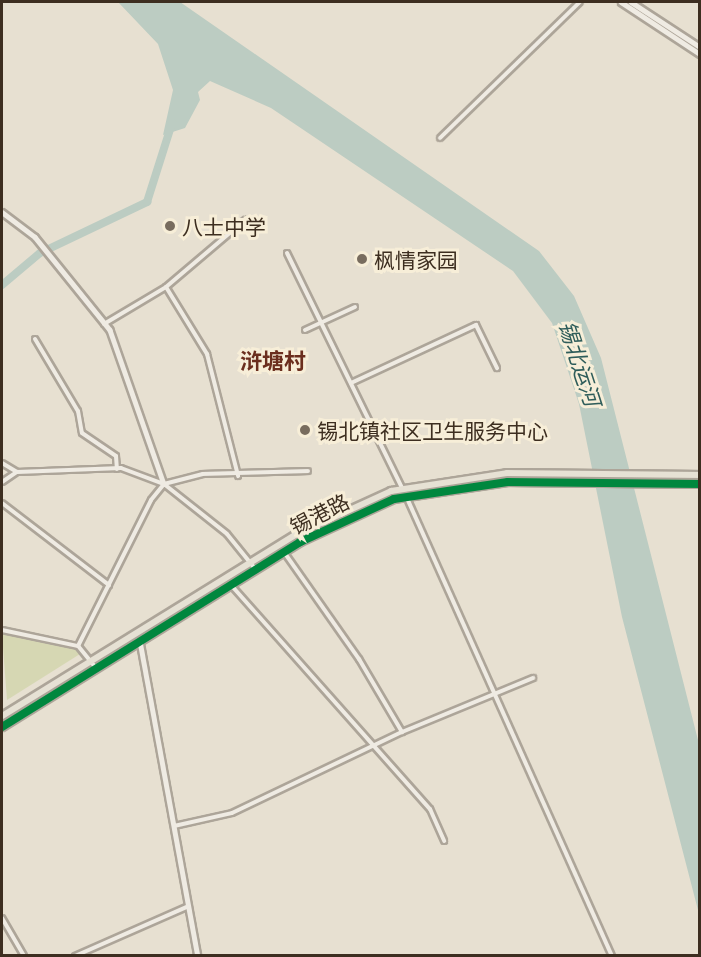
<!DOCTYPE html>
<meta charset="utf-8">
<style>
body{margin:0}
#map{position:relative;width:701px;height:957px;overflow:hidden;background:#e7e0d1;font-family:Literata,"Noto Sans SC",serif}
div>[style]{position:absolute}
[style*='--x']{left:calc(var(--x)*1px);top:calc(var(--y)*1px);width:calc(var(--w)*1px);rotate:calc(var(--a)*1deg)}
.green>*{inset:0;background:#d6d7b3}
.water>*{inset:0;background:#bcccc2}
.river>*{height:8px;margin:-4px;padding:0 4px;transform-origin:4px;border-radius:4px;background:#bcccc2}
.roads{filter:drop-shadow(2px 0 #ada599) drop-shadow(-2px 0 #ada599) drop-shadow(0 2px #ada599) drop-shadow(0 -2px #ada599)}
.minor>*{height:4px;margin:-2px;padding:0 2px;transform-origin:2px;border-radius:2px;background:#efebe3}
.tertiary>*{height:4.5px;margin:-2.25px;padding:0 2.25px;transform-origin:2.25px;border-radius:2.25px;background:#efebe3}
.primary>*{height:6px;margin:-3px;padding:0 3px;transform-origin:3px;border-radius:3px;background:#e6e1d4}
.cycleway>*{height:8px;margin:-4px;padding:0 4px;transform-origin:4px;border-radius:4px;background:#00873e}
.dots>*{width:16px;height:16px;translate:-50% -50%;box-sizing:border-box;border:3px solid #f7eed8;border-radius:50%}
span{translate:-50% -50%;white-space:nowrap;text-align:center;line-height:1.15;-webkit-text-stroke:6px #f7eed8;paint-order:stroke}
.poi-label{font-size:21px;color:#3d2e20}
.left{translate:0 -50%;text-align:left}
.street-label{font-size:21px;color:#3d2e20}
.neighbourhood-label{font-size:22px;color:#6b2e1e;font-weight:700}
.water-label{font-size:22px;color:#2f5d5a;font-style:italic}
.frame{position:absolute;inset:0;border:3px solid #3d2e20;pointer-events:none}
</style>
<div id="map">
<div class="green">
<div style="clip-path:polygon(2px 634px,77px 649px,80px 654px,7px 700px)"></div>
</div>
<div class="water">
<div style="clip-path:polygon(118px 2px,180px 2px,539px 251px,574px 296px,601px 358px,699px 744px,699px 914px,622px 617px,579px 404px,552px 323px,513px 271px,271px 108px,210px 81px,198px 92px,200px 100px,185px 128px,163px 135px,173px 90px,158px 44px)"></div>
</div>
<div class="river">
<div style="--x:2;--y:285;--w:50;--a:-40.1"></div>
<div style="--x:40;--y:253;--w:119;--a:-25.5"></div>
<div style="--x:147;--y:202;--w:83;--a:-72.4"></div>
</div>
<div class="roads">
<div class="minor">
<div style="--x:440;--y:138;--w:195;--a:-44.2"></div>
<div style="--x:287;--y:253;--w:262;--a:63.9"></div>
<div style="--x:166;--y:287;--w:79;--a:58.5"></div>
<div style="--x:207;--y:354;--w:126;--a:75.7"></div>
<div style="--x:104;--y:324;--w:72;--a:-30.8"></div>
<div style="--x:166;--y:287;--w:104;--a:-40.3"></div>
<div style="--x:305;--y:330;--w:55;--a:-24.7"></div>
<div style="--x:35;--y:339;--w:84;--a:59.2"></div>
<div style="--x:78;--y:411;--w:22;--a:80"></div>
<div style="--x:82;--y:433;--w:41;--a:34.1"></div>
<div style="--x:116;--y:456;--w:13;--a:86"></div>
<div style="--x:351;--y:383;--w:138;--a:-24.9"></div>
<div style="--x:476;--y:325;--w:48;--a:64"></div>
<div style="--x:2;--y:463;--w:17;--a:31"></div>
<div style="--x:2;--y:482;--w:18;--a:-34"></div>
<div style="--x:17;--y:472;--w:104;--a:-2.2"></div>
<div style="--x:121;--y:468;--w:46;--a:20.4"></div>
<div style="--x:164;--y:484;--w:80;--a:38.4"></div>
<div style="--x:227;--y:534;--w:46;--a:51.1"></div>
<div style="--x:406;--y:496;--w:504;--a:65.88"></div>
<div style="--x:2;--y:503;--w:135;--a:37.5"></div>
<div style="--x:284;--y:552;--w:131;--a:55"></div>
<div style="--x:359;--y:659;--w:85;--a:59.5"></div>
<div style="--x:231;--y:585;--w:300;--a:48.4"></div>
<div style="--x:430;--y:809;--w:35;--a:66"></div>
<div style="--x:2;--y:630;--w:78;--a:11.9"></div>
<div style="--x:96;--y:668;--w:28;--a:-129"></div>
<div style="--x:78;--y:646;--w:163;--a:-63.4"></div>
<div style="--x:151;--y:500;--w:21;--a:-51"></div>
<div style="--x:164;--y:484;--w:40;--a:-14.4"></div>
<div style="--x:203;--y:474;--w:105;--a:-1.6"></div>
<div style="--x:174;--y:826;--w:59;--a:-12.6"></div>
<div style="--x:232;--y:813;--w:188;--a:-25.5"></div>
<div style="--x:402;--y:732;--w:142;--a:-22.4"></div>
<div style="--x:2;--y:918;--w:44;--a:59.9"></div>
<div style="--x:75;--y:956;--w:124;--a:-23.7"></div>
</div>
<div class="tertiary">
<div style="--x:621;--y:2;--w:95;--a:33.4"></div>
<div style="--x:631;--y:2;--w:82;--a:33.1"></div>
<div style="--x:2;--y:212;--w:41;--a:37.1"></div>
<div style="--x:35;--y:237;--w:119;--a:51.1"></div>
<div style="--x:110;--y:330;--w:163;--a:70.7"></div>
<div style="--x:140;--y:641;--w:320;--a:79.6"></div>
</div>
<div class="primary">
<div style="--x:2;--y:716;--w:344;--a:-31.7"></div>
<div style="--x:295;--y:535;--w:106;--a:-24.6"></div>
<div style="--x:391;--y:491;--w:117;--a:-8.8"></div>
<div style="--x:507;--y:473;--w:193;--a:0.6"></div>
<div style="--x:2;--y:727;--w:351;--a:-31.8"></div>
<div style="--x:300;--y:542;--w:103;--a:-24.6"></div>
<div style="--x:394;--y:499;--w:115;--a:-8.5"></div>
<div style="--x:508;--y:482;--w:192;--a:0.6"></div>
</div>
</div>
<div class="cycleway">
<div style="--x:2;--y:727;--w:351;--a:-31.8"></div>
<div style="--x:300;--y:542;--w:103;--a:-24.6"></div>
<div style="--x:394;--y:499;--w:115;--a:-8.5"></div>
<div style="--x:508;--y:482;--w:192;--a:0.6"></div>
</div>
<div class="dots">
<div style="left:170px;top:226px;background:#786c5e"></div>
<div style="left:362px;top:259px;background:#786c5e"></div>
<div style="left:305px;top:430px;background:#786c5e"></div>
</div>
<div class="poi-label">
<span class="left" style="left:182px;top:226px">八士中学</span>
<span class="left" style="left:374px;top:259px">枫情家园</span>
<span class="left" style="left:317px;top:430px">锡北镇社区卫生服务中心</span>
</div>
<div class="street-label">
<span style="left:319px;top:513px;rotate:-27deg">锡港路</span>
</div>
<div class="neighbourhood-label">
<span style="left:273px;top:360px">浒塘村</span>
</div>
<div class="water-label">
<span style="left:581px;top:363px;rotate:72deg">锡北运河</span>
</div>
<div class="frame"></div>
</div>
